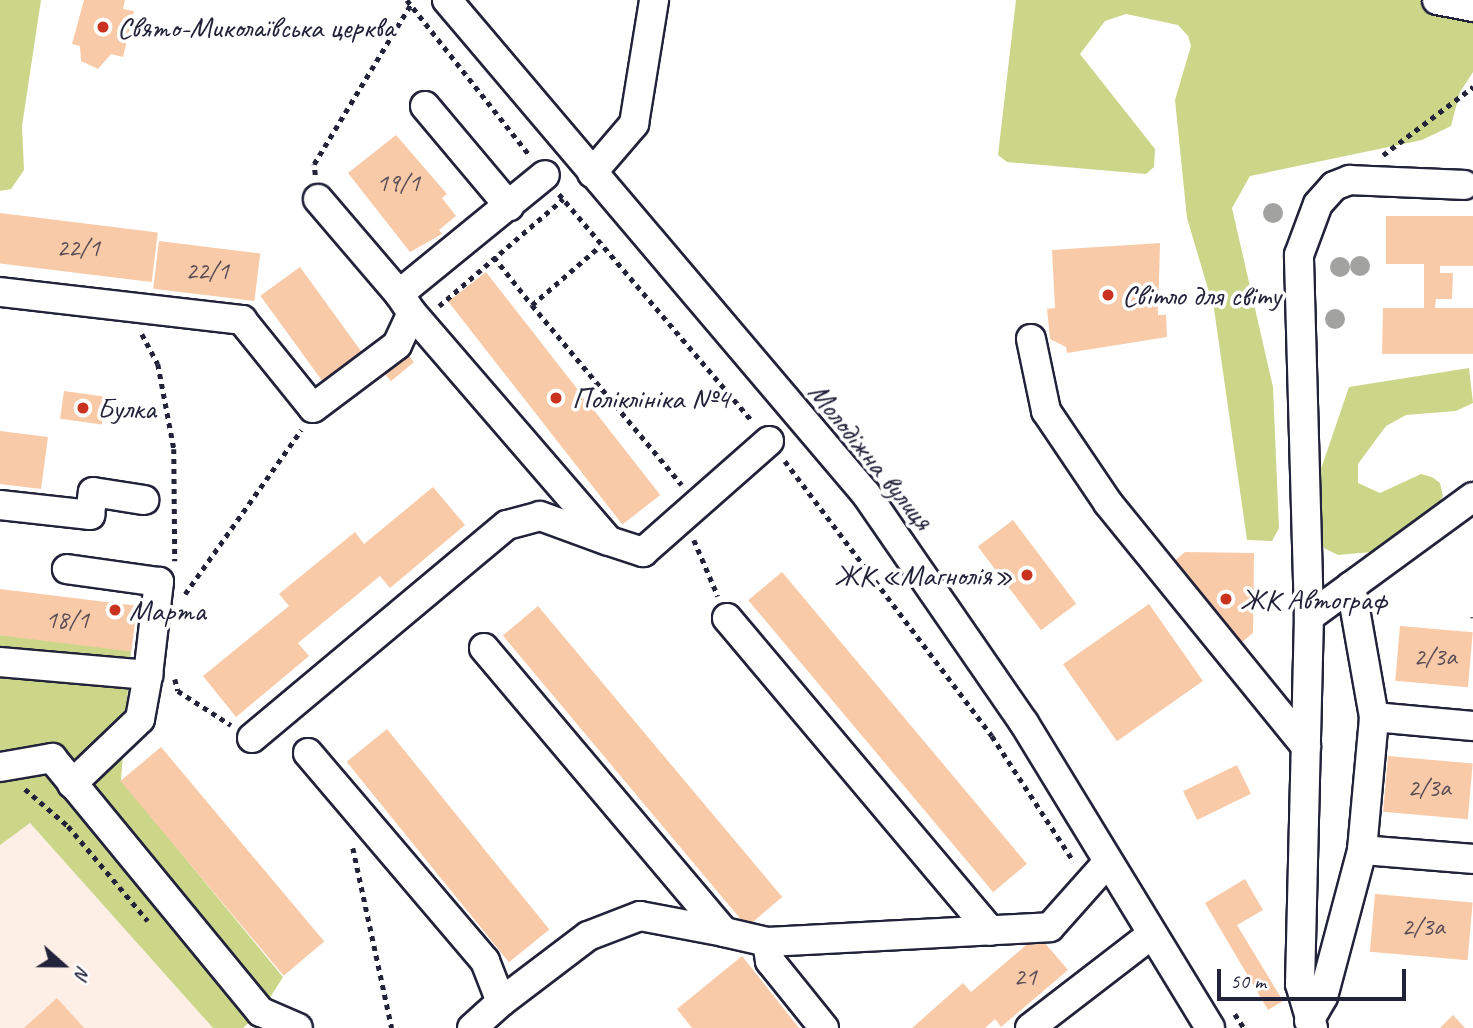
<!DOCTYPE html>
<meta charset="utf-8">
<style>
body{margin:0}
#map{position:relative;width:1473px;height:1028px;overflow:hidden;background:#fff;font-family:Caveat,sans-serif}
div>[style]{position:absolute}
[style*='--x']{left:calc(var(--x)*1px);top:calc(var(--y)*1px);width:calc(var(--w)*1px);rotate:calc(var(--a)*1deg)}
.built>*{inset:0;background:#fdefe5}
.green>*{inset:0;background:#cbd689}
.building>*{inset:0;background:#f9caa8;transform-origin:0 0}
.path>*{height:4.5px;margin-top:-2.25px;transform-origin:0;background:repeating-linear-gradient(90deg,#22223b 0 5px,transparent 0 10px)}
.roads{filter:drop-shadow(2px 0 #22223b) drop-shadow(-2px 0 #22223b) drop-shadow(0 2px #22223b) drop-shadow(0 -2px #22223b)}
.minor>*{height:28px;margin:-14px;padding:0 14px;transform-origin:14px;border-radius:14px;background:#fff}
.trees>*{width:20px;height:20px;margin:-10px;border-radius:50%;background:#a2a3a0}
.dots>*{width:19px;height:19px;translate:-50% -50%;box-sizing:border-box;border:4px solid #fff;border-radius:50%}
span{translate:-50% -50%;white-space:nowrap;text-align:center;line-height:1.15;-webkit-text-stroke:7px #fff;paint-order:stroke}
.number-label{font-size:26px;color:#584c56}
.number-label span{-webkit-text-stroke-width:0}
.poi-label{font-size:30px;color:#22223b}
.left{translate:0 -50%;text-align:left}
.right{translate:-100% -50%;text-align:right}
.street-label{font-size:30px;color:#22223b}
.north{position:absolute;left:28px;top:930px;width:70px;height:70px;-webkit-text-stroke:5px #fff;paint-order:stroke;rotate:111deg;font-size:19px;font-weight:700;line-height:28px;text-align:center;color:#22223b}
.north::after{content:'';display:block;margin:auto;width:24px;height:32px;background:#22223b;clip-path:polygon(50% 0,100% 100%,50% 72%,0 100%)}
.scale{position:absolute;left:1217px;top:969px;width:189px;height:32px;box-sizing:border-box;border:4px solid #22223b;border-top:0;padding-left:9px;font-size:21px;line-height:24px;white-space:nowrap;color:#22223b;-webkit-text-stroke:5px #fff;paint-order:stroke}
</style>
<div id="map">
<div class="built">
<div style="clip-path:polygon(5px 795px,213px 1028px,0 1028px,0 797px)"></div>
</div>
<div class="green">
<div style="clip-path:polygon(0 0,41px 0,22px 126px,24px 170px,11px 189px,0 191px)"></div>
<div style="clip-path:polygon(1016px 0,1442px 0,1473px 11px,1473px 72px,1460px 92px,1451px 126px,1422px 140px,1250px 176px,1232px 208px,1273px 387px,1279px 528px,1272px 541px,1247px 540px,1214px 309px,1187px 218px,1175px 100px,1191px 46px,1188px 36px,1178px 25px,1126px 14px,1105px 21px,1080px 54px,1155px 149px,1154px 167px,1146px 174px,1007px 162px,998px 155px)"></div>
<div style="clip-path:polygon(1469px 368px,1473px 403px,1456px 411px,1406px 415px,1386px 426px,1358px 464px,1358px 483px,1380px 493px,1421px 474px,1432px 477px,1440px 483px,1443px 496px,1437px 507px,1383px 551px,1338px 555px,1324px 548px,1312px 530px,1310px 501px,1349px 387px)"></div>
<div style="clip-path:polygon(0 635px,131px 650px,121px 780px,283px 977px,261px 1012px,243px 1028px,213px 1028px,30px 823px,0 845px)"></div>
</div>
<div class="building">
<div style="clip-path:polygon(84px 0,125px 0,123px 9px,134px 11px,123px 57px,111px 54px,98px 69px,81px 61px,80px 46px,72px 44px)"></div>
<div style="clip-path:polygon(396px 135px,447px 194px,442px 198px,456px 216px,439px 230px,442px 234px,410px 252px,348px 173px)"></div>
<div style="left:0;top:213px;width:159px;height:50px;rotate:7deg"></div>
<div style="clip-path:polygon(1386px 216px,1473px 216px,1473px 266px,1440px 266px,1440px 273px,1453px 273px,1452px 299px,1436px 299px,1435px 308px,1473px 308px,1473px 354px,1382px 354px,1383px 308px,1424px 308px,1424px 264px,1386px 264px)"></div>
<div style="left:159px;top:241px;width:102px;height:48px;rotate:7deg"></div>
<div style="clip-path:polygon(1160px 243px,1158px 315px,1166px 315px,1167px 337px,1067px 353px,1066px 347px,1050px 339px,1047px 309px,1055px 308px,1052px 250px)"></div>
<div style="left:300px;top:267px;width:105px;height:49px;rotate:54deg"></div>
<div style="left:486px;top:272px;width:283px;height:48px;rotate:52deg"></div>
<div style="left:403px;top:349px;width:17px;height:30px;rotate:50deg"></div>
<div style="left:64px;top:391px;width:42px;height:28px;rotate:8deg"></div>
<div style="clip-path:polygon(0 431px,48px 437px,41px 489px,0 484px)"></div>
<div style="clip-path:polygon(433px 487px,465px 525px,390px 588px,380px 576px,298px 643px,309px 656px,236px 717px,203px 676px,289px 606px,279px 594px,355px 532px,364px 544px)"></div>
<div style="left:1013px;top:520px;width:105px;height:44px;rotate:53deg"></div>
<div style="clip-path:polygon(1185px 552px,1254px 553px,1253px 633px,1238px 645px,1170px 565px)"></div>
<div style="left:782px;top:572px;width:381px;height:44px;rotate:50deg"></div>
<div style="left:0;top:589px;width:138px;height:46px;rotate:7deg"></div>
<div style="left:1149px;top:604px;width:94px;height:105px;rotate:55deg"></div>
<div style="left:538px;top:606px;width:380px;height:46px;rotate:50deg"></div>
<div style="left:1400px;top:626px;width:73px;height:55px;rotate:5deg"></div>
<div style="left:387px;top:729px;width:258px;height:52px;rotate:51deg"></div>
<div style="left:161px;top:747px;width:254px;height:53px;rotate:50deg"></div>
<div style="left:1388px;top:756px;width:85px;height:56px;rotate:5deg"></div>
<div style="left:1237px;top:765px;width:32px;height:60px;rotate:64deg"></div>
<div style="clip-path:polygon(1245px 879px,1263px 910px,1237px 925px,1283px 1001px,1268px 1010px,1205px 903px)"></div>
<div style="left:1375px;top:894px;width:98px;height:58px;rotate:5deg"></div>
<div style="clip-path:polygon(1038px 935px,1068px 970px,1001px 1027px,995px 1019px,985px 1028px,912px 1028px,963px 983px,971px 992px)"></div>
<div style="clip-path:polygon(742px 956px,799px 1028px,692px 1028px,677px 1009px)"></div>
<div style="clip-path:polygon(57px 998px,84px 1028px,24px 1028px)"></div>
<div style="clip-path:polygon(1453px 1015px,1465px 1028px,1440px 1028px)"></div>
</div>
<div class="path">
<div style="--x:407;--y:0;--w:199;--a:51.7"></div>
<div style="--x:1383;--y:155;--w:113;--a:-37.1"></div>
<div style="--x:315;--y:175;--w:11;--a:-95"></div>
<div style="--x:314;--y:164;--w:187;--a:-58.8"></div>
<div style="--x:559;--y:194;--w:299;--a:49.6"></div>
<div style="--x:494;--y:257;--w:61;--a:51.6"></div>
<div style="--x:532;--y:305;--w:90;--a:-40.9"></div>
<div style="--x:532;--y:305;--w:234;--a:50.2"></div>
<div style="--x:439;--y:306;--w:164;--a:-40.8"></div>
<div style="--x:142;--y:334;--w:34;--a:62"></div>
<div style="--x:158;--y:364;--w:86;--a:79.3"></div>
<div style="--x:174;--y:449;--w:112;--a:89.5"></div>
<div style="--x:785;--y:461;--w:344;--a:53"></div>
<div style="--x:992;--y:736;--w:150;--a:56.9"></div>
<div style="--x:694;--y:540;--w:61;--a:66.8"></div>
<div style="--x:185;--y:594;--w:201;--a:-54.7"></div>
<div style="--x:1473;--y:617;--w:1;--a:90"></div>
<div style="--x:175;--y:679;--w:12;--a:76"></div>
<div style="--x:178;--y:691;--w:63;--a:32.7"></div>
<div style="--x:25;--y:789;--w:57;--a:40.7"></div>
<div style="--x:68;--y:826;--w:124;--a:49.9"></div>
<div style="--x:353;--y:848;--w:184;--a:77.8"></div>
<div style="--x:1235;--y:1014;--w:17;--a:57"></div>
</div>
<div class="roads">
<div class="minor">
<div style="--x:447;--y:0;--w:648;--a:49.7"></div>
<div style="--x:866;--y:494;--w:278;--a:55.4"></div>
<div style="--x:1024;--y:723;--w:357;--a:58.6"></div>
<div style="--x:1437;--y:0;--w:37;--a:11"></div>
<div style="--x:425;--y:106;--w:131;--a:50"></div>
<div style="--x:592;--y:173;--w:65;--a:-49.4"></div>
<div style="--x:634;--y:124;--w:126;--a:-80.8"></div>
<div style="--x:318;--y:199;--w:125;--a:49.5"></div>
<div style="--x:0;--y:292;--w:244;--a:6.6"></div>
<div style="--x:242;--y:320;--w:113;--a:51.1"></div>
<div style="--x:313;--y:408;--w:105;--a:-36.9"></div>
<div style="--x:397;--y:345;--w:35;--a:-65"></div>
<div style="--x:412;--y:313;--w:23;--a:-124"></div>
<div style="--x:399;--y:294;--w:188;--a:-39.2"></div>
<div style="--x:412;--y:313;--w:301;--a:49.2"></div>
<div style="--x:609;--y:541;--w:36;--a:18"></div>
<div style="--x:643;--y:552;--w:168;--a:-41.4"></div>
<div style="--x:1031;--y:339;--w:74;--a:78.2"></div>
<div style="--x:1046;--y:411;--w:111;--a:56"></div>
<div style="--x:1108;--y:503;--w:314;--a:50.9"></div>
<div style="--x:0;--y:505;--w:91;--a:6.3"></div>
<div style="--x:90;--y:515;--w:23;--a:-83"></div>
<div style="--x:93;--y:492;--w:52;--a:8.9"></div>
<div style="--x:1309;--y:617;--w:203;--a:-36.2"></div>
<div style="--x:727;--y:618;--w:409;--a:49.9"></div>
<div style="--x:484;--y:648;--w:372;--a:49.8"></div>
<div style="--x:724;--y:932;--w:44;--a:13.1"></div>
<div style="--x:0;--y:662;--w:149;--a:5"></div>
<div style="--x:148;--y:675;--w:94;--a:-83.3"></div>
<div style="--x:159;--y:582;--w:93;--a:-172"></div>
<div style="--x:1374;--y:717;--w:99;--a:5.2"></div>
<div style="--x:252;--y:738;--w:332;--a:-39.9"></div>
<div style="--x:507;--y:525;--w:34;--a:-15"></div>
<div style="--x:540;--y:516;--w:70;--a:20"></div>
<div style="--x:308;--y:753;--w:273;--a:49.6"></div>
<div style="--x:485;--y:961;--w:44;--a:68.7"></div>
<div style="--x:501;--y:1002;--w:39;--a:138"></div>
<div style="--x:0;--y:767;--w:53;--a:-9.8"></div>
<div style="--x:52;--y:758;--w:329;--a:50.6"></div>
<div style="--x:261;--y:1012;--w:40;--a:23.4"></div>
<div style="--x:72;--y:784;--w:94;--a:-43.7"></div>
<div style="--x:140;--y:719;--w:45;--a:-79.7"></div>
<div style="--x:1362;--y:850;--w:111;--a:4.6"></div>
<div style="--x:501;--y:1002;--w:109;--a:-37.2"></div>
<div style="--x:588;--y:936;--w:56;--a:-21"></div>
<div style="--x:640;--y:916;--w:86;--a:10.8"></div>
<div style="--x:1309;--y:1021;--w:28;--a:-60"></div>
<div style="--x:1323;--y:997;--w:152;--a:-75.1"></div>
<div style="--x:1362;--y:850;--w:134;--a:-84.8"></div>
<div style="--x:1374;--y:717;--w:133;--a:-100"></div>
<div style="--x:824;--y:1028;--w:86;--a:-128.9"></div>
<div style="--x:770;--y:961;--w:19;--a:-99"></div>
<div style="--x:767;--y:942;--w:283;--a:-3"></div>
<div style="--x:1050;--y:927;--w:87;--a:-48.3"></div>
<div style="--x:1030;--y:1028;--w:154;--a:-37.6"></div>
<div style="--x:1313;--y:1028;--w:46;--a:-106.5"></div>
<div style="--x:1300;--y:984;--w:367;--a:-88.6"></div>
<div style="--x:1309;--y:617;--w:362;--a:-91.6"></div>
<div style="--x:1299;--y:255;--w:54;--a:-69.6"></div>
<div style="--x:1318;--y:204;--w:24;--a:-48"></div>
<div style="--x:1334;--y:186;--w:17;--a:-21"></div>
<div style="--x:1350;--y:180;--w:114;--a:2.5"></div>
</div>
</div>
<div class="trees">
<div style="left:1273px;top:213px"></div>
<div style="left:1360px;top:266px"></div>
<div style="left:1340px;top:267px"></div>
<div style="left:1335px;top:319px"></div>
</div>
<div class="dots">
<div style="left:103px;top:27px;background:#c8321e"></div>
<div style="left:1108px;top:295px;background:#c8321e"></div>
<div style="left:556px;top:398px;background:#c8321e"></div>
<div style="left:83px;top:408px;background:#c8321e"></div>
<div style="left:1027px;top:575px;background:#c8321e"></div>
<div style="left:1226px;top:599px;background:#c8321e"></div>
<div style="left:115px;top:610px;background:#c8321e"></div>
</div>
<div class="number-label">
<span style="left:398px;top:183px">19/1</span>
<span style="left:78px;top:248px">22/1</span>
<span style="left:207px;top:271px">22/1</span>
<span style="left:67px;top:620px">18/1</span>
<span style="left:1435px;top:657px">2/3а</span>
<span style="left:1429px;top:788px">2/3а</span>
<span style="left:1423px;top:927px">2/3а</span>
<span style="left:1025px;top:977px">21</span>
</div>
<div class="poi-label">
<span class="left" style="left:117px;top:27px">Свято-Миколаївська церква</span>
<span class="left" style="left:1122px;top:295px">Світло для світу</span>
<span class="left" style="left:572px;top:398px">Поліклініка №4</span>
<span class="left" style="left:97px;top:408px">Булка</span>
<span class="right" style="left:1013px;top:575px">ЖК «Магнолія»</span>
<span class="left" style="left:1240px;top:599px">ЖК Автограф</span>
<span class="left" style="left:129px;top:610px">Марта</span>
</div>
<div class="street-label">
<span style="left:871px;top:456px;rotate:51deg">Молодіжна вулиця</span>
</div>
<div class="north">N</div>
<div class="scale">50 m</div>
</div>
